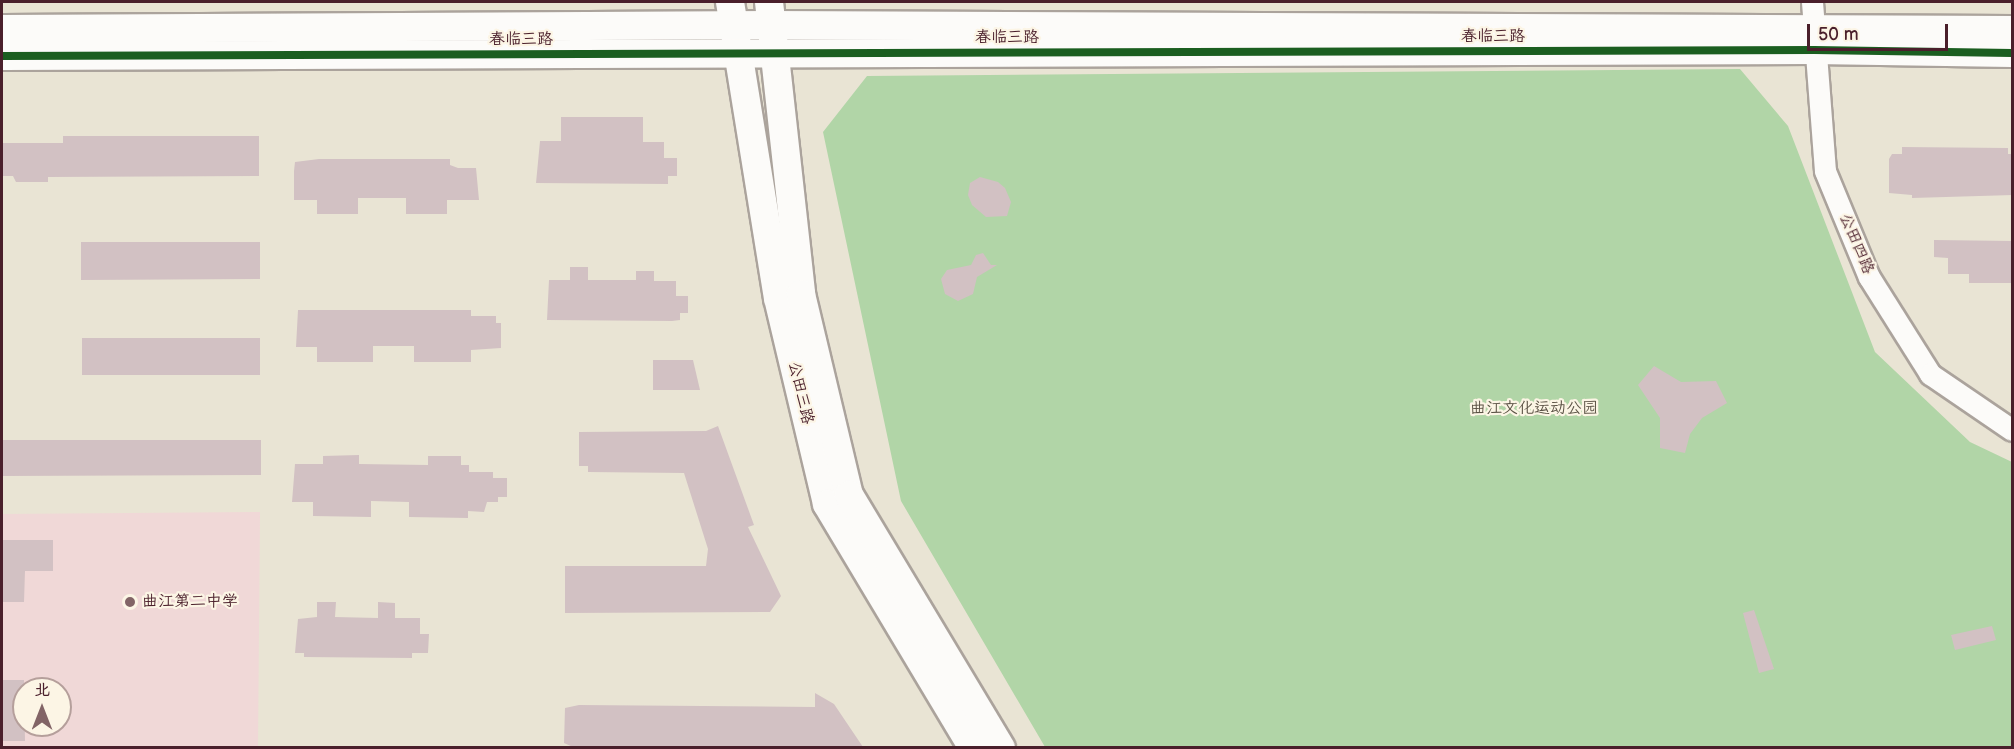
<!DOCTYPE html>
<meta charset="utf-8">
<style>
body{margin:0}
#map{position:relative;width:2014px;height:749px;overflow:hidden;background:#e9e4d4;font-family:"Balsamiq Sans","LXGW WenKai TC",sans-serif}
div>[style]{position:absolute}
.built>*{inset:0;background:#f0d8d7}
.green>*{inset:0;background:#b1d5a7}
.building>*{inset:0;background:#d2c1c3}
.roads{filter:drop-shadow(2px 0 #aba39c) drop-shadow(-2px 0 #aba39c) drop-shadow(0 2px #aba39c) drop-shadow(0 -2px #aba39c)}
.street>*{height:21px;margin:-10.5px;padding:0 10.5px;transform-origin:10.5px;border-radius:10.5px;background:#fcfbf9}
.secondary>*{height:28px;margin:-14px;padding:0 14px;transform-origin:14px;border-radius:14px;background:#fcfbf9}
.cycleway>*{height:8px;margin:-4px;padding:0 4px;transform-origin:4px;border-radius:4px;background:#1b5e20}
.dots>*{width:16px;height:16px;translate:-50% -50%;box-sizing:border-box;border:3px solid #fcf5e5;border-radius:50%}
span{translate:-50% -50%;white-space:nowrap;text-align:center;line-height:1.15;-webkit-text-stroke:4.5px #fcf5e5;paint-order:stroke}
.street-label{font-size:16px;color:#4a1f2b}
.park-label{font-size:16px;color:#5b5245}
.poi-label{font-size:16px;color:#4a1f2b}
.left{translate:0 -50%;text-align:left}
.frame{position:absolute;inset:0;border:3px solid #4a1f2b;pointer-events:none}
.north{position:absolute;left:12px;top:677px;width:60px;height:60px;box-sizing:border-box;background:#fcf5e5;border:2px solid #b59f9b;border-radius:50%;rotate:0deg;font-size:16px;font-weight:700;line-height:24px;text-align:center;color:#4a1f2b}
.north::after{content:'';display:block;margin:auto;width:21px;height:27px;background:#826466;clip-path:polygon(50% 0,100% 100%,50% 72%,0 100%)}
.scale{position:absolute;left:1807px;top:24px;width:141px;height:27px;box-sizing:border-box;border:3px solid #4a1f2b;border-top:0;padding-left:8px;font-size:18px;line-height:21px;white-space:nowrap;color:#4a1f2b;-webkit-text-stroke:4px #fcf5e5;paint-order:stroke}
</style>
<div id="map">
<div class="built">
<div style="clip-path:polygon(evenodd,260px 512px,258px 747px,2px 747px,2px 514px,260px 512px,24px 689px,60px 689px,60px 725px,24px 725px,24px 689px)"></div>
</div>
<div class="green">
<div style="clip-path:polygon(1740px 69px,1788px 126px,1875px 352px,1970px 442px,2012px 462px,2012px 747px,1045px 747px,901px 501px,823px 132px,867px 76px)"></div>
</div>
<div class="building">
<div style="clip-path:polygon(561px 117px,643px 117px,643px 142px,664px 142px,664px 158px,677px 158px,677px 176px,668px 176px,668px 184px,536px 183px,540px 141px,561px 141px)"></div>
<div style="clip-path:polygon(63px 136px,259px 136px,259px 176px,48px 177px,48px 182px,16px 182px,13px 176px,2px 176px,2px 143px,63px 143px)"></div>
<div style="clip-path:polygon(1902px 147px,2008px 148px,2008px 154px,2013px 154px,2013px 195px,1912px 198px,1912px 195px,1889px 193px,1889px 159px,1892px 154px,1902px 154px)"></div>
<div style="clip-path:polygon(319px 159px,450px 159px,450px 165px,458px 168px,476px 168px,479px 200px,447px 200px,447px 214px,406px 214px,406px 198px,358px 198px,358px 214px,317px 214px,317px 200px,294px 200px,294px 171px,295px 162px)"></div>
<div style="clip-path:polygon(980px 177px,998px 182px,1005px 188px,1011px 202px,1007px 216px,986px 217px,972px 205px,968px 195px,970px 183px)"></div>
<div style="clip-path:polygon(1934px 240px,2013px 241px,2013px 283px,1969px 283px,1969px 274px,1948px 274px,1948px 258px,1934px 257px)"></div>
<div style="clip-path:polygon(81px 242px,260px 242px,260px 279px,81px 280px)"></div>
<div style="clip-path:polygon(983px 253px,991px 265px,997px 265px,977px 277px,973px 294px,958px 301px,945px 294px,941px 279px,947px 270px,971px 265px,976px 255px)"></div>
<div style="clip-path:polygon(570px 267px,588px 267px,588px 280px,636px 280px,636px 271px,654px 271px,654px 281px,676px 281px,676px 296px,688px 296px,688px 313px,680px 313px,680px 320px,672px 321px,547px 320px,549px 280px,570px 280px)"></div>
<div style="clip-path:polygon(298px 310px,471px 310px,471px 316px,496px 316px,496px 323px,501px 323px,501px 348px,471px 350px,471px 362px,414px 362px,414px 346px,373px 346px,373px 362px,317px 362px,317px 347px,296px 347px)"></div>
<div style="clip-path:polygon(82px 338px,260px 338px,260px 375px,82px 375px)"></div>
<div style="clip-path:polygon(653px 360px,693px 360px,700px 390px,653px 390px)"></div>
<div style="clip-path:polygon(1654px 366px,1681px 382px,1716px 381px,1727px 403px,1702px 418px,1690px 434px,1685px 453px,1660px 448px,1660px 418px,1638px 385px)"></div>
<div style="clip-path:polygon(718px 426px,754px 525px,748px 527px,781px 596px,770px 612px,565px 613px,565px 566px,706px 566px,708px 549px,684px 473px,588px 472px,588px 466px,579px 466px,579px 432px,706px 431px)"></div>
<div style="clip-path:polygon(2px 440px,261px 440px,261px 475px,2px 476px)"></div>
<div style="clip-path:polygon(359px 455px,359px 464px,428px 465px,428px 456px,461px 456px,461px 465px,469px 465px,469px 472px,493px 472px,493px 478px,507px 478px,507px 497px,498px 497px,498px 502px,487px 502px,484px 512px,468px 511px,468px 518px,409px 517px,409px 502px,371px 501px,371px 517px,313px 516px,313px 502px,292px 502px,295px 464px,323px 464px,323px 456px)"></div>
<div style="clip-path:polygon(2px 540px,53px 540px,53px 571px,25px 571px,24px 602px,2px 602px)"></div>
<div style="clip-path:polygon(317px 602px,336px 602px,335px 617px,378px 618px,378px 602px,395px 603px,395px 618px,420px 618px,420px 634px,429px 634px,428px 653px,412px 653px,412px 658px,304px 657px,304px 653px,295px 653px,298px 619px,317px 617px)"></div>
<div style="clip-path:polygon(1754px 610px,1774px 669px,1759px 673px,1743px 613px)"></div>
<div style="clip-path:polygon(1992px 626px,1996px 640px,1955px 650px,1951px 635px)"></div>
<div style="clip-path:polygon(2px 680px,24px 680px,25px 741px,2px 741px)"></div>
<div style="clip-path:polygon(815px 693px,834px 704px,863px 747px,573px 747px,564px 743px,565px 708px,579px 705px,815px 707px)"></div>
</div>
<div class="roads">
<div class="street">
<div style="left:1812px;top:2px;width:169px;rotate:85.6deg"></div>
<div style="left:1825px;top:171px;width:115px;rotate:67.5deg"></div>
<div style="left:1869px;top:277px;width:115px;rotate:57.8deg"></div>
<div style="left:1930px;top:374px;width:99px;rotate:34.3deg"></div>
</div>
<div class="secondary">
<div style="left:730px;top:2px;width:300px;rotate:80.8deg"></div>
<div style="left:778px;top:298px;width:212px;rotate:76.6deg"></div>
<div style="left:827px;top:504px;width:284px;rotate:59.1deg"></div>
<div style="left:769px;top:2px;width:294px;rotate:83.7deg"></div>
<div style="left:801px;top:294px;width:207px;rotate:76.6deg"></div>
<div style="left:849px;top:495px;width:295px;rotate:59deg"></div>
<div style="left:2px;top:29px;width:767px;rotate:-0.3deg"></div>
<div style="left:769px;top:25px;width:1243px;rotate:0.23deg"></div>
<div style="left:2px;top:56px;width:1812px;rotate:-0.19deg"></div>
<div style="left:1814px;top:50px;width:198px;rotate:0.9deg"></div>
</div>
</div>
<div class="cycleway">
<div style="left:2px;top:56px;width:1812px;rotate:-0.19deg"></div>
<div style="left:1814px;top:50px;width:198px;rotate:0.9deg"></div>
</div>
<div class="dots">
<div style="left:130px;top:602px;background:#826466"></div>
</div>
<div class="street-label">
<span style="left:1493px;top:37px">春临三路</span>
<span style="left:1007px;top:38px">春临三路</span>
<span style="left:521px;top:40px">春临三路</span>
<span style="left:1856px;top:244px;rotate:67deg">公田四路</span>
<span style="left:800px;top:393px;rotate:77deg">公田三路</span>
</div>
<div class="park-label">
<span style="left:1534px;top:409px">曲江文化运动公园</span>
</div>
<div class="poi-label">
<span class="left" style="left:142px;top:602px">曲江第二中学</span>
</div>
<div class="frame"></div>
<div class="north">北</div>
<div class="scale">50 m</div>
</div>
